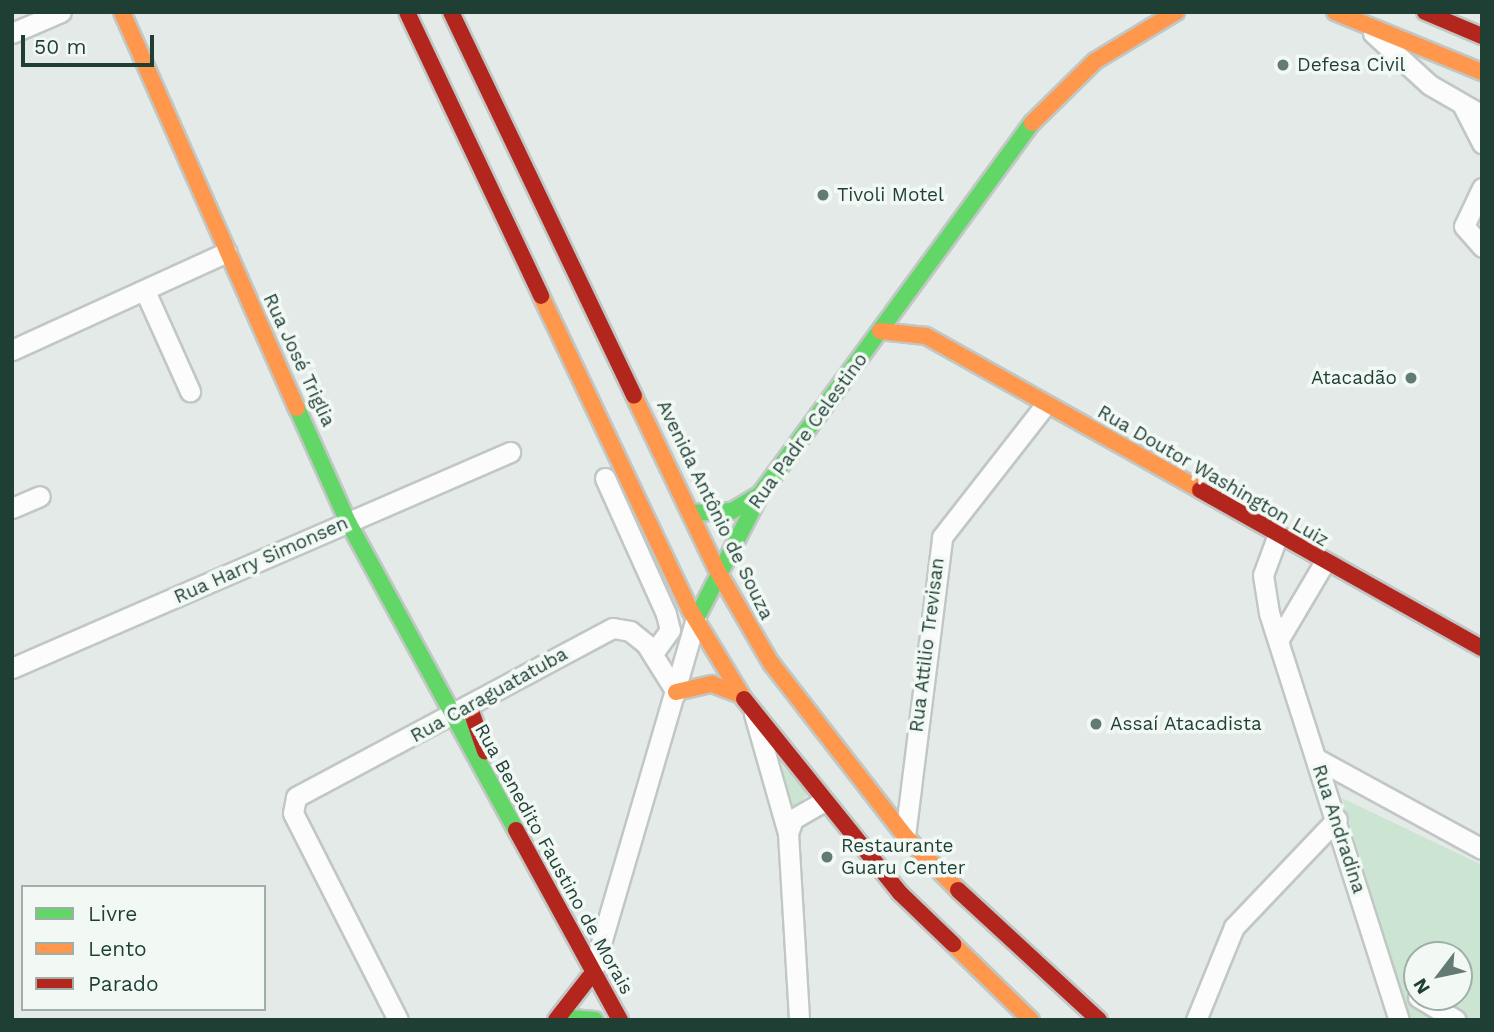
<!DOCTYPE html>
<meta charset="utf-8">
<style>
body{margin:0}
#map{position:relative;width:1494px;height:1032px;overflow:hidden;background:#e4eae7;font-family:"Work Sans",sans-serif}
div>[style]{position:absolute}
.green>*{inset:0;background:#cce4d2}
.roads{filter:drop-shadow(2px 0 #c1c7c4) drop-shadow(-2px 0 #c1c7c4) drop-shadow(0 2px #c1c7c4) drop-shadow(0 -2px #c1c7c4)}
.street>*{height:19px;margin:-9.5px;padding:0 9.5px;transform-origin:9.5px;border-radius:9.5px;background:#fbfcfb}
.fast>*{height:16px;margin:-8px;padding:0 8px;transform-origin:8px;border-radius:8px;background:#63d668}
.slow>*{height:16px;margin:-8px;padding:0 8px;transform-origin:8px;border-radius:8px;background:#ff974d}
.jam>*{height:16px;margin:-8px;padding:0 8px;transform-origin:8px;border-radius:8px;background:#b3261e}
.dots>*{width:19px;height:19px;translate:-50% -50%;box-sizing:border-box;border:4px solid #f2f9f5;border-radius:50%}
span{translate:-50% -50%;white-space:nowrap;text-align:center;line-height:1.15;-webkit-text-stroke:7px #f2f9f5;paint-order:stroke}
.poi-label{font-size:19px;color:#1f3f35}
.left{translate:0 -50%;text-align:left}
.right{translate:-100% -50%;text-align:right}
.street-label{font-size:19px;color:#1f3f35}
.frame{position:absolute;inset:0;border:14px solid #1f3f35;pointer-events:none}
.legend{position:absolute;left:21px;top:885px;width:245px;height:126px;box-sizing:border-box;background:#f2f9f5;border:2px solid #9eafa8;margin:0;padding:9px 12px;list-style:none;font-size:21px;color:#1f3f35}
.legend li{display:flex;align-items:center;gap:14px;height:35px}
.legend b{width:35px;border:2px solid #9eafa8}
.north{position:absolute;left:1403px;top:941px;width:70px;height:70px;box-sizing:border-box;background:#f2f9f5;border:2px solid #9eafa8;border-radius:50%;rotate:238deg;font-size:19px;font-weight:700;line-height:28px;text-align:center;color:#1f3f35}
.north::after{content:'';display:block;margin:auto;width:24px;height:32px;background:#647b73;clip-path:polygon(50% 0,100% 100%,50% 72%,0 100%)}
.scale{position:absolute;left:21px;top:35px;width:133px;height:32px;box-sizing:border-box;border:4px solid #1f3f35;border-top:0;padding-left:9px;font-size:21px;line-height:24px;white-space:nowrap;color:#1f3f35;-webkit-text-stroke:5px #f2f9f5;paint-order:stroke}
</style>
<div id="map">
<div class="green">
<div style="clip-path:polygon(776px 760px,810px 792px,785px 818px)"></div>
<div style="clip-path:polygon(evenodd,1342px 798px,1482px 865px,1482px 1020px,1410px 1020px,1342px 798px,1417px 955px,1459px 955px,1459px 997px,1417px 997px,1417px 955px)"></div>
</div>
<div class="roads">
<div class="street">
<div style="left:12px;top:33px;width:53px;rotate:-23.2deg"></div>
<div style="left:1373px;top:33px;width:77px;rotate:42.4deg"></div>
<div style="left:1430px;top:85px;width:60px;rotate:30deg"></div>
<div style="left:1463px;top:106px;width:42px;rotate:62.8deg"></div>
<div style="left:1482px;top:188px;width:42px;rotate:115.3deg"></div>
<div style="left:1464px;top:226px;width:28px;rotate:49deg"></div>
<div style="left:145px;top:291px;width:110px;rotate:65.8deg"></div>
<div style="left:12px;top:350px;width:236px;rotate:-24.5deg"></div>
<div style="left:605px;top:478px;width:149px;rotate:65.8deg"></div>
<div style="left:666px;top:614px;width:16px;rotate:76deg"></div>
<div style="left:670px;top:630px;width:29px;rotate:126deg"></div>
<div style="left:12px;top:508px;width:30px;rotate:-23deg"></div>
<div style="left:1277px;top:537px;width:40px;rotate:110.2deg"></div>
<div style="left:1263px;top:575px;width:38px;rotate:81deg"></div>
<div style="left:1269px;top:613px;width:427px;rotate:72.3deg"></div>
<div style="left:1279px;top:639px;width:88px;rotate:-59.4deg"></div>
<div style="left:12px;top:668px;width:543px;rotate:-23.45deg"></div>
<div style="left:754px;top:714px;width:124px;rotate:74.1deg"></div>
<div style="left:788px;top:833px;width:187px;rotate:86.6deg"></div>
<div style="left:1317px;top:759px;width:188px;rotate:28.6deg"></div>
<div style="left:788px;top:833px;width:15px;rotate:-70deg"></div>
<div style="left:793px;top:819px;width:34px;rotate:-30deg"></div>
<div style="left:905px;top:836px;width:301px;rotate:-82.9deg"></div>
<div style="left:942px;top:537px;width:167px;rotate:-52deg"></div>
<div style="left:592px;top:974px;width:370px;rotate:-73.7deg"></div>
<div style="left:1418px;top:997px;width:44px;rotate:31.2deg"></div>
<div style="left:398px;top:1020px;width:232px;rotate:-116.9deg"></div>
<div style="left:293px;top:813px;width:16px;rotate:-79deg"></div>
<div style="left:296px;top:797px;width:359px;rotate:-28.1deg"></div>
<div style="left:613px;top:628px;width:17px;rotate:10deg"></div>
<div style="left:630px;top:631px;width:21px;rotate:39deg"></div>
<div style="left:646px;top:644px;width:57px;rotate:58deg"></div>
<div style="left:1196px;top:1020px;width:100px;rotate:-67.8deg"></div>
<div style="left:1234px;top:927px;width:149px;rotate:-46.4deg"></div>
</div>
<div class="fast">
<div style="left:297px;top:408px;width:125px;rotate:65.9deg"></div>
<div style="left:348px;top:522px;width:351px;rotate:61.4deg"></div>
<div style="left:691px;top:513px;width:41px;rotate:-2.8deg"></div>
<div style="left:732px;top:511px;width:33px;rotate:-31deg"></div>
<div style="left:696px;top:619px;width:142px;rotate:-62.7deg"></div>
<div style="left:761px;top:493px;width:459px;rotate:-53.8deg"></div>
<div style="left:560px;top:1017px;width:35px;rotate:5deg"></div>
</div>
<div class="slow">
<div style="left:122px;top:12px;width:433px;rotate:66.2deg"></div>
<div style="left:1335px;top:12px;width:159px;rotate:22.2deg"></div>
<div style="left:1032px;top:123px;width:88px;rotate:-44.5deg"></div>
<div style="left:1095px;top:61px;width:95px;rotate:-31.2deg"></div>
<div style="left:541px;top:296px;width:348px;rotate:64.6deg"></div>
<div style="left:690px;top:610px;width:104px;rotate:58.8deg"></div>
<div style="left:880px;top:331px;width:46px;rotate:6.2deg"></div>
<div style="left:926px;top:336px;width:314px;rotate:29.3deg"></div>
<div style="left:634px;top:396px;width:193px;rotate:64.5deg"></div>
<div style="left:717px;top:570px;width:108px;rotate:59.9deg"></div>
<div style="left:771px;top:663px;width:219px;rotate:52.2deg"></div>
<div style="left:905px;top:836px;width:76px;rotate:45.5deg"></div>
<div style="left:676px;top:692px;width:37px;rotate:-13deg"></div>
<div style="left:712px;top:684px;width:31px;rotate:21deg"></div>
<div style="left:953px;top:944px;width:109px;rotate:44.3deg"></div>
</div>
<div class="jam">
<div style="left:407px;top:12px;width:314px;rotate:64.7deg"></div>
<div style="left:451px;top:12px;width:425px;rotate:64.5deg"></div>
<div style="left:1425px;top:12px;width:62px;rotate:22.8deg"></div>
<div style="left:1200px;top:490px;width:323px;rotate:29.3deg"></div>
<div style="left:744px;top:699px;width:249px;rotate:51.2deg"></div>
<div style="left:900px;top:893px;width:74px;rotate:43.9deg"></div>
<div style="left:470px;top:708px;width:46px;rotate:70.8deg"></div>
<div style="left:516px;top:830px;width:217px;rotate:61.3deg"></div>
<div style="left:958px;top:890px;width:192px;rotate:42.7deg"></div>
<div style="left:556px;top:1020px;width:58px;rotate:-52deg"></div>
</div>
</div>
<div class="dots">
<div style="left:1283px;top:65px;background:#647b73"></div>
<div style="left:823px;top:195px;background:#647b73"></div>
<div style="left:1411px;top:378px;background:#647b73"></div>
<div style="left:1096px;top:724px;background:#647b73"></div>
<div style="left:827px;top:857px;background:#647b73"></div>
</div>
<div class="poi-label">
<span class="left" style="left:1297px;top:65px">Defesa Civil</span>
<span class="left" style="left:837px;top:195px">Tivoli Motel</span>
<span class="right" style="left:1397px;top:378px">Atacadão</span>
<span class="left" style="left:1110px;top:724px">Assaí Atacadista</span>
<span class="left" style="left:841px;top:857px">Restaurante<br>Guaru Center</span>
</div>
<div class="street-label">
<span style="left:299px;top:360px;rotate:65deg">Rua José Triglia</span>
<span style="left:808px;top:431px;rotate:-54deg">Rua Padre Celestino</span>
<span style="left:1213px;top:476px;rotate:30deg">Rua Doutor Washington Luiz</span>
<span style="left:715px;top:510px;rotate:64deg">Avenida Antônio de Souza</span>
<span style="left:261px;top:560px;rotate:-24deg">Rua Harry Simonsen</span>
<span style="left:927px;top:645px;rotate:-83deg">Rua Attilio Trevisan</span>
<span style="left:489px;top:695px;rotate:-29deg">Rua Caraguatatuba</span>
<span style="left:1339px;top:829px;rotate:72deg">Rua Andradina</span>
<span style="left:554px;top:859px;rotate:61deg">Rua Benedito Faustino de Morais</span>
</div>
<div class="frame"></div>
<ul class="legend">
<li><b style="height:9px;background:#63d668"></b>Livre</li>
<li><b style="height:9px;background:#ff974d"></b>Lento</li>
<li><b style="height:9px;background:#b3261e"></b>Parado</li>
</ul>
<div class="north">N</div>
<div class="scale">50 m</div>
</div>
